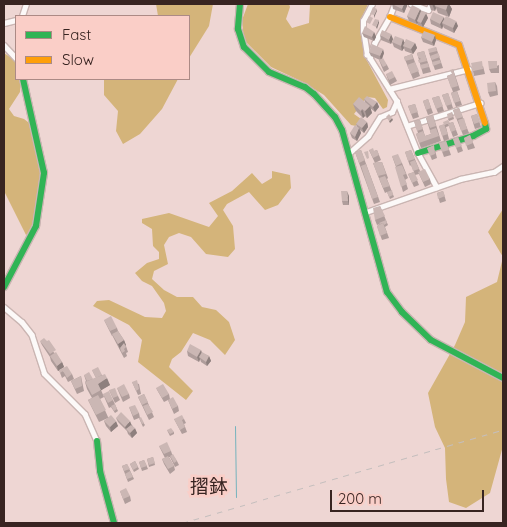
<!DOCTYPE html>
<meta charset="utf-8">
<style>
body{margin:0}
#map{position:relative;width:507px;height:527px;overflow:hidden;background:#eed6d3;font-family:Quicksand,"Noto Sans JP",sans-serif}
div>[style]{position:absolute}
.forest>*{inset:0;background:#d4b47a}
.stream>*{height:1px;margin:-0.5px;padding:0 0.5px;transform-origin:0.5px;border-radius:0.5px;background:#74b3bd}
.roads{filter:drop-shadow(1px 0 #cab5b2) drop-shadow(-1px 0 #cab5b2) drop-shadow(0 1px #cab5b2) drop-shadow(0 -1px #cab5b2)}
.street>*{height:4.5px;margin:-2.25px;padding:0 2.25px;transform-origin:2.25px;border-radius:2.25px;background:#fcf9f8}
.fast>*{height:6px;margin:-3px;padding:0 3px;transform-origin:3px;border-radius:3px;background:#30b455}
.slow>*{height:6px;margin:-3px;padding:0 3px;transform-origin:3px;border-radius:3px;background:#ff9f0a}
.rail>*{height:1px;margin-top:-0.5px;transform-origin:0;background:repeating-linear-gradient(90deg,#c4bebd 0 6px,transparent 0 12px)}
.wall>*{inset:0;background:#af9d9b}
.shaded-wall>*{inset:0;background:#8e807e}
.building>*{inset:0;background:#cbb7b4}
span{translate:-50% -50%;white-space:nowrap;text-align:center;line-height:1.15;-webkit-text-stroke:5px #facec7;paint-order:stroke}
.neighbourhood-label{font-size:19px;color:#382421}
.frame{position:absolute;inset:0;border:5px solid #382421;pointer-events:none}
.legend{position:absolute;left:15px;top:15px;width:175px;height:65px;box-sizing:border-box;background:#facec7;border:1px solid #ac8a85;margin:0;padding:6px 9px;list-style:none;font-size:15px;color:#382421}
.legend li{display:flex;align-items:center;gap:10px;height:25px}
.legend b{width:25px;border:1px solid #ac8a85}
.scale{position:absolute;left:330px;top:490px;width:154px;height:22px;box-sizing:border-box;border:2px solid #382421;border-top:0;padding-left:6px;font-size:15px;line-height:18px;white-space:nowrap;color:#382421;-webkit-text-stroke:4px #facec7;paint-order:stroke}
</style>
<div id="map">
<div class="forest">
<div style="clip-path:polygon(156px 4px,213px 4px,209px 26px,189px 58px,189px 16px,158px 16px)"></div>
<div style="clip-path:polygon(248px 4px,289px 4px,290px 7px,286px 19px,292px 28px,309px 23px,310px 4px,368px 4px,360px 22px,365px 57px,388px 100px,387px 107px,383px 109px,375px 98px,367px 97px,354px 114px,361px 119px,356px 126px,351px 125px,324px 95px,303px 82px,271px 67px,244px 40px,242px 20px)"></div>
<div style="clip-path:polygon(4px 53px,16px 61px,16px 79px,21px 79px,20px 92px,9px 109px,14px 116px,24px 119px,33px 126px,42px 171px,32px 231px,26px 235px,4px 191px)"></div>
<div style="clip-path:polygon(104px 79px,178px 79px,162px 109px,140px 134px,123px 144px,116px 131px,118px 111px,104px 95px)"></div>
<div style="clip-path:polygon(272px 171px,290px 175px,291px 188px,278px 205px,265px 210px,249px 192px,227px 204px,223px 210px,233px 226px,235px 249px,228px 257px,206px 254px,191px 237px,179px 233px,169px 237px,164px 245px,168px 264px,154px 271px,152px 279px,164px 290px,177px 297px,193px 297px,202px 307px,216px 310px,229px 322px,235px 340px,225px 355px,210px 340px,193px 333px,181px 352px,172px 359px,169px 367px,193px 391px,186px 400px,138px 362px,142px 340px,129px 325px,93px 306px,97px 301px,109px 300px,145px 317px,162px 318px,166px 311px,164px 303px,152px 286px,142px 281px,135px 273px,147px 263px,159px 259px,159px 252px,153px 246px,152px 229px,142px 223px,142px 219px,169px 213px,209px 227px,218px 216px,209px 203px,232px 191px,252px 173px,262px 184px,272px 178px)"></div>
<div style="clip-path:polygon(503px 209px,503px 446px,490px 493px,466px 508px,449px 502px,446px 479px,445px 448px,435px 427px,428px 393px,455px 345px,465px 322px,466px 297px,497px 282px,503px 257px,488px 232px)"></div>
</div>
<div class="stream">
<div style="left:235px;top:426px;width:71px;rotate:89.2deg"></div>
</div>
<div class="roads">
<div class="street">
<div style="left:395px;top:4px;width:14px;rotate:111deg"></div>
<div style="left:390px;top:17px;width:30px;rotate:120deg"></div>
<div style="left:375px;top:43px;width:16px;rotate:108deg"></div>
<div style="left:370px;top:58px;width:51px;rotate:57.9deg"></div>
<div style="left:397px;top:101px;width:56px;rotate:68deg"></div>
<div style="left:418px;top:153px;width:39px;rotate:61deg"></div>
<div style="left:411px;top:4px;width:18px;rotate:19deg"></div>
<div style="left:428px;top:10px;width:7px;rotate:-63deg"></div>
<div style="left:22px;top:16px;width:13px;rotate:-72deg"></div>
<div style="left:4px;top:23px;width:12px;rotate:-14deg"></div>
<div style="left:4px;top:45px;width:18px;rotate:47deg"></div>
<div style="left:370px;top:55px;width:3px;rotate:180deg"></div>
<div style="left:367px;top:55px;width:24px;rotate:-99deg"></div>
<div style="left:363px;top:31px;width:10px;rotate:-90deg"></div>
<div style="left:363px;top:21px;width:19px;rotate:-62deg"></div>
<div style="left:389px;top:89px;width:82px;rotate:-14deg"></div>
<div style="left:407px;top:126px;width:77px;rotate:-17.5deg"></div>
<div style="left:348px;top:154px;width:27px;rotate:-42deg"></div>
<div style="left:368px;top:136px;width:22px;rotate:-58deg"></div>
<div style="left:380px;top:117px;width:13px;rotate:-23deg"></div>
<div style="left:392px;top:112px;width:12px;rotate:-66deg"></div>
<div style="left:366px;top:212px;width:100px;rotate:-19.3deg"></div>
<div style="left:460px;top:179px;width:35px;rotate:-12deg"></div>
<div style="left:494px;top:172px;width:11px;rotate:-34deg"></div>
<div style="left:4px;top:307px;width:23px;rotate:40deg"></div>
<div style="left:22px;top:322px;width:16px;rotate:52deg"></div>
<div style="left:32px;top:335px;width:40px;rotate:72deg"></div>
<div style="left:44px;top:373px;width:58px;rotate:45deg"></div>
<div style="left:85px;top:414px;width:30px;rotate:66deg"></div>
</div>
<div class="fast">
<div style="left:240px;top:4px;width:25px;rotate:95deg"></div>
<div style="left:238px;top:29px;width:19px;rotate:72deg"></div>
<div style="left:244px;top:47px;width:35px;rotate:45deg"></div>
<div style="left:269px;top:72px;width:39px;rotate:23deg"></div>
<div style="left:305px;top:87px;width:11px;rotate:38deg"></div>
<div style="left:314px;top:94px;width:31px;rotate:48deg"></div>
<div style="left:335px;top:117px;width:15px;rotate:62deg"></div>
<div style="left:342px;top:130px;width:168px;rotate:74.5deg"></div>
<div style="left:387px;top:292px;width:25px;rotate:53deg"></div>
<div style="left:402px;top:312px;width:40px;rotate:44deg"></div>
<div style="left:431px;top:340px;width:81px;rotate:27.8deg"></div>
<div style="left:418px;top:153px;width:58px;rotate:-17.2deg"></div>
<div style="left:473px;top:136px;width:15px;rotate:-28deg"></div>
<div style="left:486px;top:129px;width:6px;rotate:-99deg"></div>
<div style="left:4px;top:287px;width:69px;rotate:-62.3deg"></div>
<div style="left:36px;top:226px;width:54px;rotate:-81.4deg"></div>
<div style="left:44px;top:173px;width:96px;rotate:-102.6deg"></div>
<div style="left:97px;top:441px;width:30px;rotate:84deg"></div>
<div style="left:100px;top:471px;width:54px;rotate:74.9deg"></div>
</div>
<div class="slow">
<div style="left:390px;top:17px;width:74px;rotate:22.1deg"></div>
<div style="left:459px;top:45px;width:82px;rotate:71.6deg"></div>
</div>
</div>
<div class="rail">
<div style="left:182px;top:523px;width:334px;rotate:-16.2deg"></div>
</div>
<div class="wall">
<div style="clip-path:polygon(392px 4px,407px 6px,404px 13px,393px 9px)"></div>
<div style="clip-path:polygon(429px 4px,449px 4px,452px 9px,449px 17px,438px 13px,436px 8px,435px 11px,431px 10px)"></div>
<div style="clip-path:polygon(421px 11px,428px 18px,423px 27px,418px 25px,418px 23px,417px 24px,409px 21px,407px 16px)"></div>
<div style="clip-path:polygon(444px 17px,444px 19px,458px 26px,454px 33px,444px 28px,443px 26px,442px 29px,431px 24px,430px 19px)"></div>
<div style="clip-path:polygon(374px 32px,376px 37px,374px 41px,364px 37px,362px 33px)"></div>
<div style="clip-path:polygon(380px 35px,393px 39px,391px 44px,381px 40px)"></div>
<div style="clip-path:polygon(421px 37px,436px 40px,434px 46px,423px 42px)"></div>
<div style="clip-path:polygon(403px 39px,404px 42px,415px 43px,417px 48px,413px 54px,405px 51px,404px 48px,402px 51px,394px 47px,392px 42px)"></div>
<div style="clip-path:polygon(436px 47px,443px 68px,435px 70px,429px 53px)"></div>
<div style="clip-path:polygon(424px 51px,431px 72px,423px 74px,417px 53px)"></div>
<div style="clip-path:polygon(369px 52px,384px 53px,382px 59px,387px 65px,389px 69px,384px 72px,381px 65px,379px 60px,380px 60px,371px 56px)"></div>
<div style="clip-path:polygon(412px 54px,420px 76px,413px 79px,404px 57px)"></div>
<div style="clip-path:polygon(499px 65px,499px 73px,491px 73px,489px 69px)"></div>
<div style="clip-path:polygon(483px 66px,485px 74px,474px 76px,473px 71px)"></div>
<div style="clip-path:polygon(453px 69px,460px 90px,457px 91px,462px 105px,456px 107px,451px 93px,453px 92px,447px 76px,452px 74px)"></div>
<div style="clip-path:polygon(386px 74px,395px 77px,397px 81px,390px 85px)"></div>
<div style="clip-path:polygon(495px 82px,497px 86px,498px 95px,490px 97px,488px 92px)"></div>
<div style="clip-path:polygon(448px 93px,453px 108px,448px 110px,442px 95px)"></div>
<div style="clip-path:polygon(439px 96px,444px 111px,438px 113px,432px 98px)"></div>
<div style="clip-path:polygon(364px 99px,377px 102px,379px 107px,375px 112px,370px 108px,372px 113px,367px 118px,365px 116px,363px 118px,356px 111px,353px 104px,365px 102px)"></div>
<div style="clip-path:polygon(428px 99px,433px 113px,428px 115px,423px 101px)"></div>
<div style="clip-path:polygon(415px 104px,419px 117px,413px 119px,408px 106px)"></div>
<div style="clip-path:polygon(459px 108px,469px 133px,463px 135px,453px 110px)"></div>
<div style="clip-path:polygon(452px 112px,454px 119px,449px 121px,448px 119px)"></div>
<div style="clip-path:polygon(477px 114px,481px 127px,475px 129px,471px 116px)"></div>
<div style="clip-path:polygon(433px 115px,441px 141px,421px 148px,416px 134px,418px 133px,414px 121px,420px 120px,425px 136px,431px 134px,426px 118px)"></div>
<div style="clip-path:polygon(367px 122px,368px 127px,364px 133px,360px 130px,361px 133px,357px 141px,352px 138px,350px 133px,357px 127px,356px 124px)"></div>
<div style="clip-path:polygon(453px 122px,458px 135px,453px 137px,449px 126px,446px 127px,449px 139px,444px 141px,439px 126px)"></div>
<div style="clip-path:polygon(470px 135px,475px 148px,468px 150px,464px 138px)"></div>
<div style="clip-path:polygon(458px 137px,463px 151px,458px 153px,453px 139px)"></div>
<div style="clip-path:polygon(446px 141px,451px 155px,444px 157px,439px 143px)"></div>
<div style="clip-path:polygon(427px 148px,435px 150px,437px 158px,432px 160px)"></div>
<div style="clip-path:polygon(361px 150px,380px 202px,374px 204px,355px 152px)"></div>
<div style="clip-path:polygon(369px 150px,374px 151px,377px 150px,381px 160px,375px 163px)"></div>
<div style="clip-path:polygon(411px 150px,420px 171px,430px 179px,431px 184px,425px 187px,419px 174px,415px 175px,419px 185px,414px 187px,408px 174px,414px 172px,411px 165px,410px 166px,405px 152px)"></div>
<div style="clip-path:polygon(392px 156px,402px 163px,408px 178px,405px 180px,408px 189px,403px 192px,396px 167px)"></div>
<div style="clip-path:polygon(382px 162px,388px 178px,387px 179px,394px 197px,390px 199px,387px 192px,385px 193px,380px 181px,373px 163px)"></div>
<div style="clip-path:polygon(443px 191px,446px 201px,440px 203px,437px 193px)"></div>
<div style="clip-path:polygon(349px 196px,349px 205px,343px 205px,342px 201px)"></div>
<div style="clip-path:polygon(380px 206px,388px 225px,385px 227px,389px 238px,382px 240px,377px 226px,380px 224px,377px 225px,375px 220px)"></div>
<div style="clip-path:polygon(104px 320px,117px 328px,118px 331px,124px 340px,128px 352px,126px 353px,127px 356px,124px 358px,112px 335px,112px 336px)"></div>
<div style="clip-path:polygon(40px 341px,57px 355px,62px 362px,64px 367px,58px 371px,51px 361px,50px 357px,42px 345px)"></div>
<div style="clip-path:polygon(201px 350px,202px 353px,209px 356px,211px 361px,207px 366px,201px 362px,200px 359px,199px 362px,188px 356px,187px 351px)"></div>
<div style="clip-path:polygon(59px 370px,72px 374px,74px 379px,68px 382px,65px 376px,62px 378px)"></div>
<div style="clip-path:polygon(92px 370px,102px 375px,110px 385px,101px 390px,104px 397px,100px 399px,108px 417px,118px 426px,111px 432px,106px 426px,104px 421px,108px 418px,99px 422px,88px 400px,92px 398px,87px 389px,85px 382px,86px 381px,84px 375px,93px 379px,96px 378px)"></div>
<div style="clip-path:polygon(81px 376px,84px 391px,77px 394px,71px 381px)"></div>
<div style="clip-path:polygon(132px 382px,139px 384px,141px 394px,138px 395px)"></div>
<div style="clip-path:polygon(117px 388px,129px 394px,130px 398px,123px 402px)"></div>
<div style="clip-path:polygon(156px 388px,169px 394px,170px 399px,178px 406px,179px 411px,174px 414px,168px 400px,164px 402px)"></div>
<div style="clip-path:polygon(109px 390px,118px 396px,120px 400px,115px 403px)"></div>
<div style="clip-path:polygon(103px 394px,113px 400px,118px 411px,115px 413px,111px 407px,109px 408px)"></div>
<div style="clip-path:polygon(144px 394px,154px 417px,149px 420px,138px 397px)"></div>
<div style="clip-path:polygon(129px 407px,139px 413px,140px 418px,145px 425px,143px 427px,139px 418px,134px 420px)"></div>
<div style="clip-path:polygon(116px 418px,132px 425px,137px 433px,132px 438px,128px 434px,127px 431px,118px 422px)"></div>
<div style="clip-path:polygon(174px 419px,184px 419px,186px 423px,184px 424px,187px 432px,182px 434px)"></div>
<div style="clip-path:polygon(167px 430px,174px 432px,174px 434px,170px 436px)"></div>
<div style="clip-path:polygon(159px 446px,171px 451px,172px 454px,177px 461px,179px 465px,175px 467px,170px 457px,169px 457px,174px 466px,175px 470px,170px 474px,164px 464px,162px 459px,165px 458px)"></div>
<div style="clip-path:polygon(153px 457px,155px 465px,149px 467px,147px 459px)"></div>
<div style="clip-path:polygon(144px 460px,148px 469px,142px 471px,139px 462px)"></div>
<div style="clip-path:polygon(135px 461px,139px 469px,134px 472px,130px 464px)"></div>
<div style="clip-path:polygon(127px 464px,134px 479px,128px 482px,122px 466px)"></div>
<div style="clip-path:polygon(120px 491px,130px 496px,131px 501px,125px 504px)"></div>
</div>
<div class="shaded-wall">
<div style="clip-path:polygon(404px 4px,407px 4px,407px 6px,404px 13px,402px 9px)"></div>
<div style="clip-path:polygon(432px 4px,434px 4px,436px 8px,435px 11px)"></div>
<div style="clip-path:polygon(448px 4px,449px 4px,452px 9px,449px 17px,446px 10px)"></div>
<div style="clip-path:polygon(377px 9px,377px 11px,374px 18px,374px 15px)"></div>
<div style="clip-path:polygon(420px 9px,422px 13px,417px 21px,418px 23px,417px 24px,415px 20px)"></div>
<div style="clip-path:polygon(426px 13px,428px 18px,423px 27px,421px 23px)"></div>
<div style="clip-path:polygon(444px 17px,445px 21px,442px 23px,443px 26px,442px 29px,440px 24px)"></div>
<div style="clip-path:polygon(379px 20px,379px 23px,377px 29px,376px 27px)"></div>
<div style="clip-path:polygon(456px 21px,458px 26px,454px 33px,453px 28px)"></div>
<div style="clip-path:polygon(374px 32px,376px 37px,374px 41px,372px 37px)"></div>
<div style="clip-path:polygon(391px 34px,393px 39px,391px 44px,389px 40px)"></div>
<div style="clip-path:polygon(435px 35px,436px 40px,434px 46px,432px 42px)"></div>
<div style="clip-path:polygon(403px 39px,405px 44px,403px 46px,404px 48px,402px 51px,401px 46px)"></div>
<div style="clip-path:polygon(415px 43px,417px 48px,413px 54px,411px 49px)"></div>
<div style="clip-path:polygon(383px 49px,384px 53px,381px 61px,380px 56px)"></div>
<div style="clip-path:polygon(377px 102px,379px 107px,375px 112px,373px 107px)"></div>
<div style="clip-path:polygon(370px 106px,372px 113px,367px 118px,365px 111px)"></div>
<div style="clip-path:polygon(362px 109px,365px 116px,363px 118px,361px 111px)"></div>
<div style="clip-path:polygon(392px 118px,393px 120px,390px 123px,389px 121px)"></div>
<div style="clip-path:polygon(367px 122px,368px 127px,364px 133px,362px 128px)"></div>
<div style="clip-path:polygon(359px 128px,361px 133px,357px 141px,355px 137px)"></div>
<div style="clip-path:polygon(347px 191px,349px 196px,349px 205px,348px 201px)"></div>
<div style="clip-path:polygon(124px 340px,126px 345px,120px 349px,118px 344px)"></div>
<div style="clip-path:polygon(201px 350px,202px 355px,199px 357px,200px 359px,199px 362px,197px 357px)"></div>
<div style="clip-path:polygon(209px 356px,211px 361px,207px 366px,206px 362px)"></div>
<div style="clip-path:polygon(62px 362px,64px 367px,58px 371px,57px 366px)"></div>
<div style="clip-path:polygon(107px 378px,110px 385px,100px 391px,98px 384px)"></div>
<div style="clip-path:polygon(116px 421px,118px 426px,111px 432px,110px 427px)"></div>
<div style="clip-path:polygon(130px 421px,132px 426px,126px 429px,127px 431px,125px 427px)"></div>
<div style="clip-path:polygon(135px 428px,137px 433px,132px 438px,130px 433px)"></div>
</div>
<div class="building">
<div style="clip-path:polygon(392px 4px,404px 4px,402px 9px)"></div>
<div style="clip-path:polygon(436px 4px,448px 4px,446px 10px,435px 6px)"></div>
<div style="clip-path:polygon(412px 5px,420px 9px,415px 20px,407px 16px)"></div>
<div style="clip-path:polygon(373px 7px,377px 9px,374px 15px,370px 14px)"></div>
<div style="clip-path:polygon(421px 11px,426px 13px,421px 23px,417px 21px)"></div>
<div style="clip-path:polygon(433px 12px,444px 17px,440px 24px,430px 19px)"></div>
<div style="clip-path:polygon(369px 16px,373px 18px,370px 24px,366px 22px)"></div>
<div style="clip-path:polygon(446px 16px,456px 21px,453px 28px,442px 23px)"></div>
<div style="clip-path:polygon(375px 19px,379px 20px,376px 27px,372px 25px)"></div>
<div style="clip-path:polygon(365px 26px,374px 32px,372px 37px,362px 33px)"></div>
<div style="clip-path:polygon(382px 30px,391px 34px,389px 40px,380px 35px)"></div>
<div style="clip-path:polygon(424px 31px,435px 35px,432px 42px,421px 37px)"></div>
<div style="clip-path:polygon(395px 36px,403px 39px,401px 46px,392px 42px)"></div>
<div style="clip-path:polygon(406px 39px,415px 43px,411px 49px,403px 46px)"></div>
<div style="clip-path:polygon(372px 44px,383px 49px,380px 56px,369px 52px)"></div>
<div style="clip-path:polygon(436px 47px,437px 51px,429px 53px,428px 49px)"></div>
<div style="clip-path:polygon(424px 51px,427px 61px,419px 63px,418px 60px,421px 59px,418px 57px,417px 53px)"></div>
<div style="clip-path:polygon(438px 53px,440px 57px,432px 60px,430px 56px)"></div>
<div style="clip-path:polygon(412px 54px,413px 59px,405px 61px,404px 57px)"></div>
<div style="clip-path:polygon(383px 58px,387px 65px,383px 67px,379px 60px)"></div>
<div style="clip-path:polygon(440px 60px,441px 63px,433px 66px,432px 62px)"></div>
<div style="clip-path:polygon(482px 61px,483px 69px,473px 71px,471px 63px)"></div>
<div style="clip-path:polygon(488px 61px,497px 61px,497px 68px,489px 69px)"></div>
<div style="clip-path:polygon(415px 62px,419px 71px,411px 74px,407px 65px)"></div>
<div style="clip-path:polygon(428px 63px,429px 67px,421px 69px,420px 65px)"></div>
<div style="clip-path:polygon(453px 69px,458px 86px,451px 88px,447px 76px,452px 74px,450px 70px)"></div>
<div style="clip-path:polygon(392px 71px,395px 77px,389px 80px,386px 74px)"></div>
<div style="clip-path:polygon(495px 82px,496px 91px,488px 92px,487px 83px)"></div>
<div style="clip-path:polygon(457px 91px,460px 101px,454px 103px,451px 93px)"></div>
<div style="clip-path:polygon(448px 93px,452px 104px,446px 106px,442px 95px)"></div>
<div style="clip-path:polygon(367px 96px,377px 102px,373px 107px,364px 99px)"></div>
<div style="clip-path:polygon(439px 96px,443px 106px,436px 109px,432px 98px)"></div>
<div style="clip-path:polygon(359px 97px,370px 106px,365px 111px,362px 109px,361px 111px,353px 104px)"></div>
<div style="clip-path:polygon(428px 99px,431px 108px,426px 110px,423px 101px)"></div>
<div style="clip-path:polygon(415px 104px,418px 112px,411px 114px,408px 106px)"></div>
<div style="clip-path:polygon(459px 108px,463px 117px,456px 119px,453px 110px)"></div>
<div style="clip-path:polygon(452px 112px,453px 117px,448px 119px,447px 114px)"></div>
<div style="clip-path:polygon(389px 114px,392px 118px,389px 121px,386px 117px)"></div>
<div style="clip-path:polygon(477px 114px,480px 122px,474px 124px,471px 116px)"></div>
<div style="clip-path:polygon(433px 115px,436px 126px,430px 128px,426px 118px)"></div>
<div style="clip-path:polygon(361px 117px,367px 122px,362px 128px,356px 124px)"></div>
<div style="clip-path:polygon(464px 118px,467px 129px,461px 131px,458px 120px)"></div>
<div style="clip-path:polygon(420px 120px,423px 129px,417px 131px,414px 121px)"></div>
<div style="clip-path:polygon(448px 120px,450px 123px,444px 125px,443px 122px)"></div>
<div style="clip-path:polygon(453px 122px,456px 130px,451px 132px,448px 124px)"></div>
<div style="clip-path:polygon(444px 124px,448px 134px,442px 136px,439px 126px)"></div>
<div style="clip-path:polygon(355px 125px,359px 128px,355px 137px,350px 133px)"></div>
<div style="clip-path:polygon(436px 128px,439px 136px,419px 143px,416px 134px,423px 131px,425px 136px,431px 134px,430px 130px)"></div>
<div style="clip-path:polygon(470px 135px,473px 143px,466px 146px,464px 138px)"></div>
<div style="clip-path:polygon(458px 137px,462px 146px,456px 148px,453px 139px)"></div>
<div style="clip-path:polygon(446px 141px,449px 150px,442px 152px,439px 143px)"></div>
<div style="clip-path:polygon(434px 145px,435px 154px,430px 156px,427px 148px)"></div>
<div style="clip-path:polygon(373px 148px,374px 151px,377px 150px,379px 155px,373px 158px,369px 150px)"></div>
<div style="clip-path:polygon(361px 150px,365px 160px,359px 163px,355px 152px)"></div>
<div style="clip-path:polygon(411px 150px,415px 159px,408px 161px,405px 152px)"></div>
<div style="clip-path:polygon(368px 151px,369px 158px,367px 159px,364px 152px)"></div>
<div style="clip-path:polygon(398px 154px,402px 163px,396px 166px,392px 156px)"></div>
<div style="clip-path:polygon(415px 160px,419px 169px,413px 171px,410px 162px)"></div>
<div style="clip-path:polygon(382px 162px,386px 174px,378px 176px,373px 163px)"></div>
<div style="clip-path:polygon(366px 164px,378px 197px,372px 199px,361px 166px)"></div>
<div style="clip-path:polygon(402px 165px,406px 174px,403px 175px,407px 184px,401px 187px,395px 167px)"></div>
<div style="clip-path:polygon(425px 169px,430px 179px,423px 182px,418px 172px)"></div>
<div style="clip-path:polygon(414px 172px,418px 180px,412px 183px,408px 174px)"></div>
<div style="clip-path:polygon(385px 176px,390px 186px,383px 188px,379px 178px)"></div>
<div style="clip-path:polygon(392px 190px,393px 195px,389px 197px,387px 192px)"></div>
<div style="clip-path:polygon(341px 191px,347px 191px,348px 201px,342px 201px)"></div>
<div style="clip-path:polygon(443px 191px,445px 196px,438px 199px,437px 193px)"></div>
<div style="clip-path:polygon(380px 206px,385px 216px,375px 220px,373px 208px)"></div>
<div style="clip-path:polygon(386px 220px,387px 223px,384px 225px,383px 223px,380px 224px,379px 223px)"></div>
<div style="clip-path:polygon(383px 223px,387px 233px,380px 236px,377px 226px)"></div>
<div style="clip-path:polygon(111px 316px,117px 328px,110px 331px,104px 320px)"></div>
<div style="clip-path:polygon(118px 331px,124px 340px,118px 344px,112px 334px)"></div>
<div style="clip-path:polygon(44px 338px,47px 341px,49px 340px,56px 350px,50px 354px,40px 341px)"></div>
<div style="clip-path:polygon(124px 343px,126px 347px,124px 349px,125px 351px,122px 353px,120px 348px)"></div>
<div style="clip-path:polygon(190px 344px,201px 350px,197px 357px,187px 351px)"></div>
<div style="clip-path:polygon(56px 352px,62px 362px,57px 366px,50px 356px)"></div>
<div style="clip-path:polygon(202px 352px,209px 356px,206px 362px,199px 357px)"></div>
<div style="clip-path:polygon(67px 366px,72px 374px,67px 378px,63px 371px,60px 373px,59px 370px)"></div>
<div style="clip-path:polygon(98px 367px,102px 375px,96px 378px,92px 370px)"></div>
<div style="clip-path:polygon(89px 372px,93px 379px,87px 381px,84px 375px)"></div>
<div style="clip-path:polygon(105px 374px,107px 378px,98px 384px,101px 390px,92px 395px,85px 382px)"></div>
<div style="clip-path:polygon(81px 376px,82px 386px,75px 389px,71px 381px)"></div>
<div style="clip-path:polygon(137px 380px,139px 389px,136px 391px,132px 382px)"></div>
<div style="clip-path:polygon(124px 384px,129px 394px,122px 397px,117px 388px)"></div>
<div style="clip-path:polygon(163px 384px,169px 394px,162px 398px,156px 388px)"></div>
<div style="clip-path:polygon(115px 388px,118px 396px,113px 398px,109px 390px)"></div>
<div style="clip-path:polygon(109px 391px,113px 400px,108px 403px,103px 394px)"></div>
<div style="clip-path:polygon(144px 394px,148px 402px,142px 405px,138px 397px)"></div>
<div style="clip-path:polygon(98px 395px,106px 410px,96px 415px,88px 400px)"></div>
<div style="clip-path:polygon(173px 397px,178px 406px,172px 409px,168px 400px)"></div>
<div style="clip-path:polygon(115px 404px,117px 409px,114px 411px,111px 406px)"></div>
<div style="clip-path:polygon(148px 404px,153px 412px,147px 415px,143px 406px)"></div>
<div style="clip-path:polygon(135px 405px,139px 413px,133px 416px,129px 407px)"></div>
<div style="clip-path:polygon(121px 412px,130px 421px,125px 427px,116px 418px)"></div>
<div style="clip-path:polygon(111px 415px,116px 421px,110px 427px,104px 421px)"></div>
<div style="clip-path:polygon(182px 415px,184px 419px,182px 420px,185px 427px,180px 430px,174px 419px)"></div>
<div style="clip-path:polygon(141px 417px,144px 423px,142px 424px,139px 418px)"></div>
<div style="clip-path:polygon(131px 425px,135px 428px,130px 433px,126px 429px)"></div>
<div style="clip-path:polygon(171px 428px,174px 432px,170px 434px,167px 430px)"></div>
<div style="clip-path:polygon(167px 442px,171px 451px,164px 454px,159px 446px)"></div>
<div style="clip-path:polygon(173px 454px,177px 461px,174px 463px,170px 456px)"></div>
<div style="clip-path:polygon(168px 456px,174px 466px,168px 469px,162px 459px)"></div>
<div style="clip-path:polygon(153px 457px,155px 463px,149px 465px,147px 459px)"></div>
<div style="clip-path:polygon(144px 460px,147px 466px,141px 468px,139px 462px)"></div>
<div style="clip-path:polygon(135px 461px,138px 467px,133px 470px,130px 464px)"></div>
<div style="clip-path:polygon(127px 464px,130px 469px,124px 471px,122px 466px)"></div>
<div style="clip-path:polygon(130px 471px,133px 477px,127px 479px,125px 474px)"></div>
<div style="clip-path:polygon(126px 488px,130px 496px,123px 499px,120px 491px)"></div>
</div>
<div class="neighbourhood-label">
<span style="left:209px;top:487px">摺鉢</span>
</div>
<div class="frame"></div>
<ul class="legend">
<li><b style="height:6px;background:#30b455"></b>Fast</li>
<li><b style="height:6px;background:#ff9f0a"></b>Slow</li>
</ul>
<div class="scale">200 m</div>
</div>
